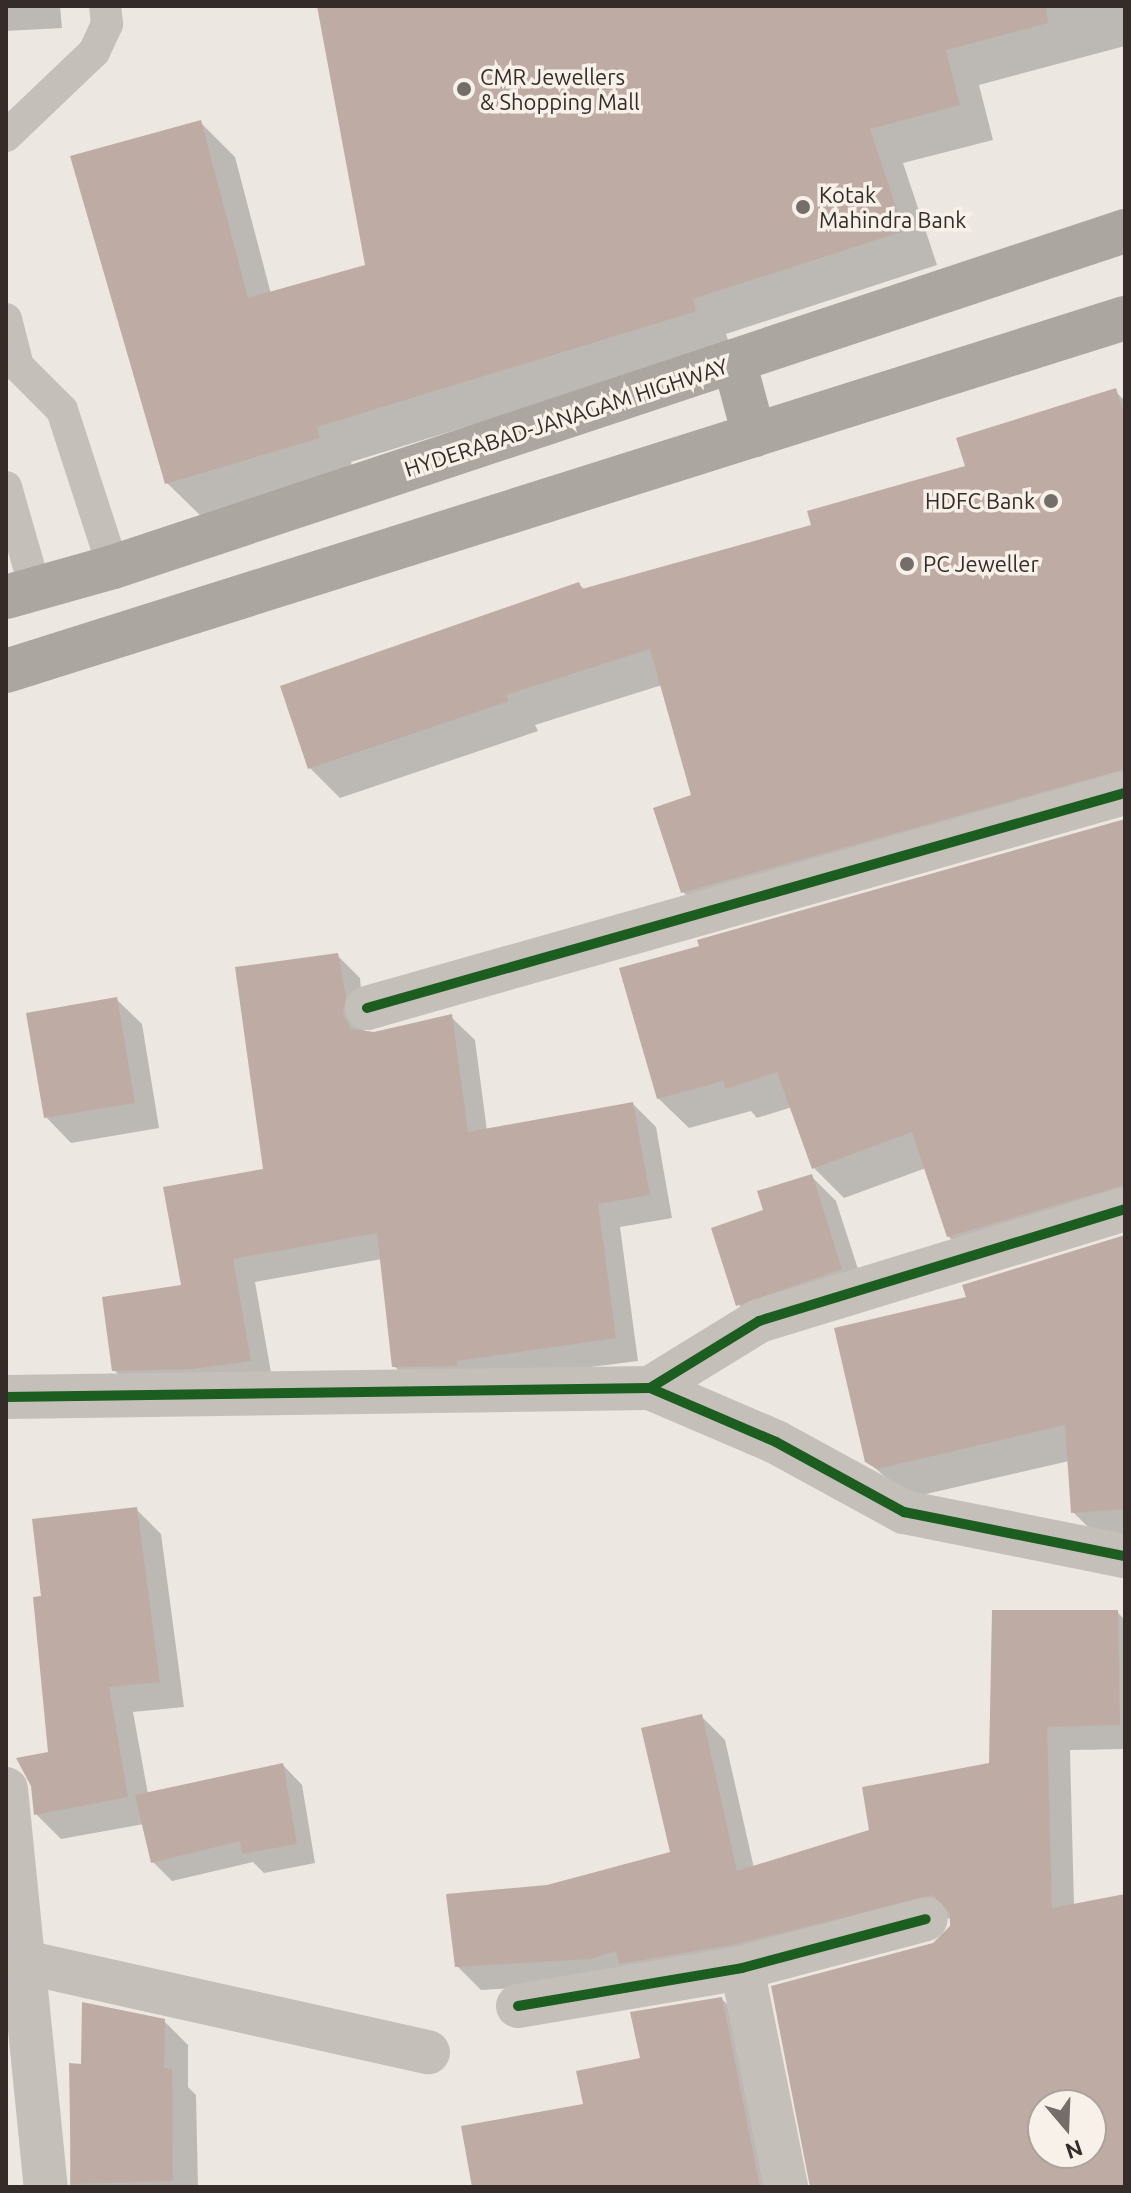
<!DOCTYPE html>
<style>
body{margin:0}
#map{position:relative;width:1131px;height:2193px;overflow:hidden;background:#ece7e1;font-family:Ubuntu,sans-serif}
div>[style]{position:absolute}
.shadow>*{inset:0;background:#0003}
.building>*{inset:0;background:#beaca4}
.lane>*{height:32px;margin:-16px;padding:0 16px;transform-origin:16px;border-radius:16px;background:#c5bfba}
.street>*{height:44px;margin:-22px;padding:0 22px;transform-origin:22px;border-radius:22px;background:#c5bfba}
.highway>*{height:44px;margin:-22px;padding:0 22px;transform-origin:22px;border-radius:22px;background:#aba6a0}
.cycleway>*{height:10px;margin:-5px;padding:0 5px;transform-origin:5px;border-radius:5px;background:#1b5e20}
.dots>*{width:22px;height:22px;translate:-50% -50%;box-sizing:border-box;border:4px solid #f8f1e9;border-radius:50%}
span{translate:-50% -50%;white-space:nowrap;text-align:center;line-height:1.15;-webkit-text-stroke:7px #f8f1e9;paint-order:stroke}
.poi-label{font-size:22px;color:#352c29}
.left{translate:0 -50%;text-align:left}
.right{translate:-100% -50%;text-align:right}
.street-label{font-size:22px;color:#352c29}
.frame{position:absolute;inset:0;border:8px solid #352c29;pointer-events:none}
.north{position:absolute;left:1027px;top:2089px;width:80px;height:80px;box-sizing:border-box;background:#f8f1e9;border:2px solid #aaa29c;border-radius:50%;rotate:161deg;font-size:22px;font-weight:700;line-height:32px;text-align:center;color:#352c29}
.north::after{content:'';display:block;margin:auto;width:28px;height:36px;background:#756d69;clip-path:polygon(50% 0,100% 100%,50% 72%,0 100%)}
</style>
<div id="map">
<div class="shadow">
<div style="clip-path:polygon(6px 6px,60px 6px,62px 28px,6px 31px)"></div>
<div style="clip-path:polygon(319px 6px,1125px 6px,1125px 46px,979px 85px,993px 140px,903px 163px,937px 265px,726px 334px,730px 346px,351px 462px,354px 473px,202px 517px,167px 483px,200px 122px,235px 157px,271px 294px,367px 266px)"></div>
<div style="clip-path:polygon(1115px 391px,1125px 401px,1125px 805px,713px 922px,683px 892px,693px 796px,662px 685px,535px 725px,538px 731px,340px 798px,310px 768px,579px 584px,585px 590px,814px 526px,968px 467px)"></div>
<div style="clip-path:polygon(1125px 821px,1125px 1222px,979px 1267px,948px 1236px,926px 1168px,844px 1198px,814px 1168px,792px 1107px,757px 1118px,751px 1111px,689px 1128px,658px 1098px)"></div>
<div style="clip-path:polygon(337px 955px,360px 978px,365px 1034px,451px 1017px,475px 1040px,487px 1131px,633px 1104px,656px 1127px,672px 1218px,620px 1227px,638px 1361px,418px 1389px,394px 1366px,382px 1259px,255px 1282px,273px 1384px,137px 1393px,114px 1370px,183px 1287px,266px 1170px)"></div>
<div style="clip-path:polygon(116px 999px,142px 1024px,159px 1128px,71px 1143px,46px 1117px)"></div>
<div style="clip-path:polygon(811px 1176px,836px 1201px,866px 1294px,763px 1330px,738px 1304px,765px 1211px)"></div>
<div style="clip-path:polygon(1125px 1237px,1125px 1540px,1103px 1542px,1073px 1512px,1069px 1461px,909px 1498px,867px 1461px,969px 1298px)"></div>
<div style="clip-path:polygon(136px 1509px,161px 1534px,184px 1707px,133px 1712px,148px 1794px,283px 1765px,302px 1785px,315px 1863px,264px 1873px,253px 1862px,172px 1881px,153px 1862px,144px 1824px,61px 1839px,36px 1814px,50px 1754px,43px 1598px)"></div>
<div style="clip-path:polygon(evenodd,1117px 1612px,1125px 1620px,1125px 1749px,1070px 1750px,1074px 1906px,1125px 1903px,1125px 2187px,812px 2187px,933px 1945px,952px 1927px,952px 1918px,615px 1982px,481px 1990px,457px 1966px,548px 1887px,672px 1854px,701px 1716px,725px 1740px,754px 1868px,872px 1832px,991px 1764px,1117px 1612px,1043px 2105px,1091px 2105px,1091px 2153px,1043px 2153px,1043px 2105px)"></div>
<div style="clip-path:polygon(722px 1999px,746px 2023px,779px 2187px,488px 2187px)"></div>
<div style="clip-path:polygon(164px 2021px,188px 2045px,188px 2087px,196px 2095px,198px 2187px,70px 2187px,71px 2065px,83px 2066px)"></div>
</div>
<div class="building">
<div style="clip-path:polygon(317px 6px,1046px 6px,1048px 23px,946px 50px,960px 105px,870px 129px,904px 231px,693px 299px,697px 311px,317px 427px,320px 438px,165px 484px,70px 156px,201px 120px,248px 298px,365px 265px)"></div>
<div style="clip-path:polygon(1116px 388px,1125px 417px,1125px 769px,681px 893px,653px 808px,691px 795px,650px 649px,506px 695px,509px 701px,308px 769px,280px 686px,579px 582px,582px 589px,811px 525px,807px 511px,965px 466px,956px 438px)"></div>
<div style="clip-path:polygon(1125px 819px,1125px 1185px,947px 1237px,912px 1132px,812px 1169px,777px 1072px,726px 1089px,723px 1081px,657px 1099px,619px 968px,699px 946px,697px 940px)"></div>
<div style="clip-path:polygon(338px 953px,346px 997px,343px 1014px,351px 1029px,374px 1032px,452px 1014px,468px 1132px,633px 1102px,650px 1195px,598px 1204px,616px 1338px,457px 1361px,457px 1366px,392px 1367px,377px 1233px,233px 1259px,251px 1361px,192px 1369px,112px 1371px,102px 1297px,181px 1285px,163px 1187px,263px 1169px,235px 967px)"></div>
<div style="clip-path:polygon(117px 997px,135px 1103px,44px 1118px,26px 1013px)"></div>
<div style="clip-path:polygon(812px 1174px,842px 1269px,736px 1306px,711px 1228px,763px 1210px,757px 1191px)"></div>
<div style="clip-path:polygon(1125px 1235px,1125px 1509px,1071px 1513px,1065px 1425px,877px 1469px,865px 1462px,834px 1328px,966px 1297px,962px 1285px)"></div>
<div style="clip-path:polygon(137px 1507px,160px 1682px,109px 1687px,128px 1797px,34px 1815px,31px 1786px,16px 1758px,48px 1752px,33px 1597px,41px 1596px,32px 1519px)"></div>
<div style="clip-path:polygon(evenodd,992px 1610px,1118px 1610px,1120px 1725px,1047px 1727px,1052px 1908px,1125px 1894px,1125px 2187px,810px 2187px,771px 1986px,933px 1943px,950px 1926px,950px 1913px,933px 1895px,737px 1944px,619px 1964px,616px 1951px,590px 1959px,455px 1967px,446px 1894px,547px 1885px,670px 1852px,641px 1728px,702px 1714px,737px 1871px,869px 1830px,862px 1787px,989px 1763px,992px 1610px,1043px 2105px,1091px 2105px,1091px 2153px,1043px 2153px,1043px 2105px)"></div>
<div style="clip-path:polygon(283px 1763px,297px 1844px,242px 1854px,240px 1841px,151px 1863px,135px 1795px)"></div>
<div style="clip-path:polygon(722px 1997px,760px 2187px,472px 2187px,461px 2126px,583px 2104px,576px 2071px,640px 2058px,630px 2012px)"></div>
<div style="clip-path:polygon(82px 2002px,165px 2019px,164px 2068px,172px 2069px,173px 2181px,71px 2184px,69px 2063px,81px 2064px)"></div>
</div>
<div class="lane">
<div style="left:6px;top:136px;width:122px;rotate:-43.7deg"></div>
<div style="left:94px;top:52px;width:31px;rotate:-65deg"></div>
<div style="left:107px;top:24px;width:18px;rotate:-96deg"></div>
<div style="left:6px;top:319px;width:49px;rotate:75.7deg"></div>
<div style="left:18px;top:366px;width:62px;rotate:45deg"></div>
<div style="left:62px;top:410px;width:165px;rotate:72deg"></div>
<div style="left:6px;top:487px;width:105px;rotate:74deg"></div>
</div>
<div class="street">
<div style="left:367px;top:1008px;width:788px;rotate:-15.84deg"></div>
<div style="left:650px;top:1388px;width:128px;rotate:-31.6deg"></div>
<div style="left:759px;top:1321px;width:383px;rotate:-17deg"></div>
<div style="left:6px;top:1397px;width:644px;rotate:-0.8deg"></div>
<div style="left:650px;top:1388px;width:137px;rotate:23.2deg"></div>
<div style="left:776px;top:1442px;width:146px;rotate:28.7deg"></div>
<div style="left:904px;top:1512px;width:225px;rotate:11.3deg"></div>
<div style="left:6px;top:1789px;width:400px;rotate:84.3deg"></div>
<div style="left:24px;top:1962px;width:414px;rotate:12.6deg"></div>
<div style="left:742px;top:1968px;width:223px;rotate:78.6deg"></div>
<div style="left:518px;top:2006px;width:227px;rotate:-9.6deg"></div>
<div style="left:742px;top:1968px;width:190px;rotate:-14.9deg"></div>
</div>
<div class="highway">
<div style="left:734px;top:361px;width:77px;rotate:74.9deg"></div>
<div style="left:6px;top:597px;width:111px;rotate:-15.7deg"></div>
<div style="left:113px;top:567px;width:1066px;rotate:-18.37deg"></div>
<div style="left:6px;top:671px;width:1173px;rotate:-17.51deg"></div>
</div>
<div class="cycleway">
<div style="left:367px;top:1008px;width:788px;rotate:-15.84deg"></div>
<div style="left:650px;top:1388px;width:128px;rotate:-31.6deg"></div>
<div style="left:759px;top:1321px;width:383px;rotate:-17deg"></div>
<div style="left:6px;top:1397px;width:644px;rotate:-0.8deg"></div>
<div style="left:650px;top:1388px;width:137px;rotate:23.2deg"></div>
<div style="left:776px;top:1442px;width:146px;rotate:28.7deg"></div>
<div style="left:904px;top:1512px;width:225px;rotate:11.3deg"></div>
<div style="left:518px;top:2006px;width:227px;rotate:-9.6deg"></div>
<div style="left:742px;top:1968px;width:190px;rotate:-14.9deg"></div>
</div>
<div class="dots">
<div style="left:464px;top:89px;background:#756d69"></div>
<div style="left:803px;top:207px;background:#756d69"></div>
<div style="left:1051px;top:501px;background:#756d69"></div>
<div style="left:907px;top:564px;background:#756d69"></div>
</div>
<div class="poi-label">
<span class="left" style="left:480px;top:89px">CMR Jewellers<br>&amp; Shopping Mall</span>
<span class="left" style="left:819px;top:207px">Kotak<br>Mahindra Bank</span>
<span class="right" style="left:1035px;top:501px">HDFC Bank</span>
<span class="left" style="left:923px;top:564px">PC Jeweller</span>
</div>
<div class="street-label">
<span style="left:566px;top:417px;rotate:-18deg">HYDERABAD-JANAGAM HIGHWAY</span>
</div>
<div class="frame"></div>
<div class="north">N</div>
</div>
